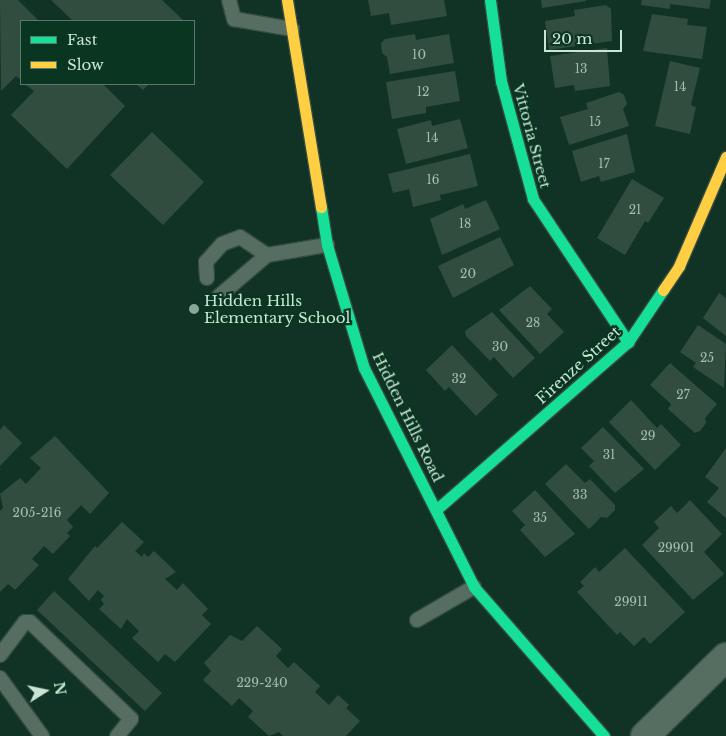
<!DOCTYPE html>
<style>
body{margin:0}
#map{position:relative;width:726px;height:736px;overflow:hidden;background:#113325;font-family:"Libre Baskerville",serif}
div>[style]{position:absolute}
.building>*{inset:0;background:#314d40}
.roads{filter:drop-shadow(1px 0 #354c42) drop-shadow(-1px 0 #354c42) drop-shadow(0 1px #354c42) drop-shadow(0 -1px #354c42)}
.lane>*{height:14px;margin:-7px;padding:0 7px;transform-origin:7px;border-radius:7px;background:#566e61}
.street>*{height:28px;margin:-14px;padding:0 14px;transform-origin:14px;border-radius:14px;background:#566e61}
.fast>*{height:11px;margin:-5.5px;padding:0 5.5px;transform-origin:5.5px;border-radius:5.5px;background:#16e098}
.slow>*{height:11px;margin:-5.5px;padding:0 5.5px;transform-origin:5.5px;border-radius:5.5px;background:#ffcf43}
.dots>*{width:14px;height:14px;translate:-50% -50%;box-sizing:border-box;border:2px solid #093521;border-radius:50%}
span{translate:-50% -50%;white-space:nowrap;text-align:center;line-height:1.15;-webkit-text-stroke:4.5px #093521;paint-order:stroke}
.number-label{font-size:12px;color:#a3bfaf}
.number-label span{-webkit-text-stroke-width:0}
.street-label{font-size:15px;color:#c9e5d4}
.poi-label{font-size:15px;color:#c9e5d4}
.left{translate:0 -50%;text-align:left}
.legend{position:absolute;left:20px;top:20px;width:175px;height:65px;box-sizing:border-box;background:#093521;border:1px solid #567b69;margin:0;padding:6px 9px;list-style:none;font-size:15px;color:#c9e5d4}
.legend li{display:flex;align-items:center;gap:10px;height:25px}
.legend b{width:25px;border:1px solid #567b69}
.north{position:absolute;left:20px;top:666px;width:50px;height:50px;-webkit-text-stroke:4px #093521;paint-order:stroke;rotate:80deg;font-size:14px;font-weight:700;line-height:20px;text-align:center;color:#c9e5d4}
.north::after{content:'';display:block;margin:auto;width:18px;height:22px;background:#c9e5d4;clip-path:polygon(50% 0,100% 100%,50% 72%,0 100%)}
.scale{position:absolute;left:544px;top:30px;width:78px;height:22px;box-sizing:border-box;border:2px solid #c9e5d4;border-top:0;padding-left:6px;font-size:15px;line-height:18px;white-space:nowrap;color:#c9e5d4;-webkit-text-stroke:4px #093521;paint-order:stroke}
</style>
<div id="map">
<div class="building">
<div style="clip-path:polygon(0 0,18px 0,39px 21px,21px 21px,21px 80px,16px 76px,1px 91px)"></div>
<div style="clip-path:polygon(51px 0,162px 0,184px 21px,73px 21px)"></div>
<div style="clip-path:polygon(368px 0,444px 0,447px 16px,391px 25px,389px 13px,371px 16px)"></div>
<div style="clip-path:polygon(541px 0,586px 0,586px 1px,542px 8px)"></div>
<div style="clip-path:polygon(642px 0,711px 0,709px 9px,670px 4px,670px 9px,641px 5px)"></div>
<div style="clip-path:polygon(606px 5px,611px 9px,612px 41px,549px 50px,545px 21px,575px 16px,574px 10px)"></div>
<div style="clip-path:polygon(652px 14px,688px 19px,687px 25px,707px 27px,702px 59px,643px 51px)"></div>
<div style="clip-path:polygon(415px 34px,416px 40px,449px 34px,454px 63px,390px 74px,387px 57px,382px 53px,381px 43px,385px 39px)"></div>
<div style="clip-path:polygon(607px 48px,610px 86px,575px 91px,574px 85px,555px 88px,550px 56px)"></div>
<div style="clip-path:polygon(670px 61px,700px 68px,691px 105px,696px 107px,690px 134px,655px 126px)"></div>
<div style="clip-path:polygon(455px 71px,460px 101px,426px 107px,426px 113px,392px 119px,386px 82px)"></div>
<div style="clip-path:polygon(25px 84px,103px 84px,125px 106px,67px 169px,11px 115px,34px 91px)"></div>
<div style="clip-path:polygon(136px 84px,149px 84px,143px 90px)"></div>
<div style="clip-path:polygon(619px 92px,624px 95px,627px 104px,623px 109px,629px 126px,569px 145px,560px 117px,588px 109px,586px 103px)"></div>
<div style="clip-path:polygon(460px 119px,468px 148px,406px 164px,397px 129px,431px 120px,432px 126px)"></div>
<div style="clip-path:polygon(152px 132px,204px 182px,163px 225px,110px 175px)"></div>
<div style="clip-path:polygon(627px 134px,635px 172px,601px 182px,599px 176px,581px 182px,572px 151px)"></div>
<div style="clip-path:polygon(470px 154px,478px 186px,440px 195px,441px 200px,413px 207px,409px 189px,393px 193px,388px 174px)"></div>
<div style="clip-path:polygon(632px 179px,664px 198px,648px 223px,645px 221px,625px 255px,597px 238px)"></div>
<div style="clip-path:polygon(486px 200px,500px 229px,442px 255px,430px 219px,463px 204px,465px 209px)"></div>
<div style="clip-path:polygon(500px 237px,514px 265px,453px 298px,438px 266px)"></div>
<div style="clip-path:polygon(530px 286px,552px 309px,547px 314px,564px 332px,540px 354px,499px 310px)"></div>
<div style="clip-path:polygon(719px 293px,726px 298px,726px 336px,703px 318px)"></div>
<div style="clip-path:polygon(492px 312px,535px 358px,513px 378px,494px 357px,490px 361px,466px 336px,465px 331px)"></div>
<div style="clip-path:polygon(698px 325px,726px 344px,724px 388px,693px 367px,696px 363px,680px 352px)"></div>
<div style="clip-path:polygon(452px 345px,498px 395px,476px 416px,449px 387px,445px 391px,426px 370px)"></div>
<div style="clip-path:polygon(670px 363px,717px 404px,705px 418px,706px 423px,700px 431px,695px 433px,668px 409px,671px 404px,650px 385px)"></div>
<div style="clip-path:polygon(631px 400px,657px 428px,661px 424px,681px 445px,655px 470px,609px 422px)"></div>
<div style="clip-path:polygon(4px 425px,22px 443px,0 466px,0 430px)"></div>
<div style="clip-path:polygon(603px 427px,644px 469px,615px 493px,589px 466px,594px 461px,581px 448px)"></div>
<div style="clip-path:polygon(55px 436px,109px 493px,90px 514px,81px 505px,67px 520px,73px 527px,67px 533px,70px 536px,53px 554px,44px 546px,32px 559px,39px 565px,15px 590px,8px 584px,0 592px,0 511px,3px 508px,0 494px,20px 478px,26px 484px,41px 468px,30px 458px)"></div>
<div style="clip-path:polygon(726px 448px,726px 518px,707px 502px,719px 488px,705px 477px)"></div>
<div style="clip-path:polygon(566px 464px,585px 483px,590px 479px,615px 505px,615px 510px,607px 518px,601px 517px,589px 529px,545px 484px)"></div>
<div style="clip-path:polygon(535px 490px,575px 534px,545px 557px,520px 530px,525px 525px,512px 511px)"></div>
<div style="clip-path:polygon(690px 500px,722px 534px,704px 552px,724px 574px,693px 600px,642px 545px,659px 528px,654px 522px,671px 506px,677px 513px)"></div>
<div style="clip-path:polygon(122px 522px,144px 542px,135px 551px,142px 557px,144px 553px,148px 557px,154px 551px,176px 572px,165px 579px,177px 590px,183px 583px,208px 609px,202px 615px,211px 624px,175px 662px,165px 654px,158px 662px,132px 638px,139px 631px,127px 619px,121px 629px,99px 609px,104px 604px,101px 600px,104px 596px,98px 590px,89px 601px,68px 579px,95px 546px,97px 548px)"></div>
<div style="clip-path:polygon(625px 548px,685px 612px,650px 644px,644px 637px,634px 646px,620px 632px,617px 635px,577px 592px,584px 586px,580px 582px,595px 567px,599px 572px)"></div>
<div style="clip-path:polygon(54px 591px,162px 693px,145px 711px,37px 610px)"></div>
<div style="clip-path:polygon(257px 626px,282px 649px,276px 656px,288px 668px,294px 662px,320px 686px,315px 692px,329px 705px,338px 695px,349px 705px,346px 708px,360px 721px,346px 736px,283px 736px,279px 732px,269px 736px,248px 717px,253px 711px,239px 698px,232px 706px,203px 680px,211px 671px,204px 663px,230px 635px,242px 641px)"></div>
</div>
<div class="roads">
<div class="lane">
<div style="left:229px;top:0;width:20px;rotate:75deg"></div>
<div style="left:234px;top:19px;width:59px;rotate:9.8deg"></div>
<div style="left:207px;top:278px;width:16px;rotate:-94deg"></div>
<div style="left:206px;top:262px;width:24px;rotate:-48deg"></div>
<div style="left:222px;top:244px;width:19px;rotate:-21deg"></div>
<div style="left:240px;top:237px;width:32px;rotate:34deg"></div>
<div style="left:218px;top:297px;width:65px;rotate:-40.6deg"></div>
<div style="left:267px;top:255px;width:61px;rotate:-9.5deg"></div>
<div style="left:417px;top:620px;width:66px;rotate:-30.1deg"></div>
<div style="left:0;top:655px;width:41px;rotate:-52.9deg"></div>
<div style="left:25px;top:622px;width:5px"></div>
<div style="left:30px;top:622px;width:140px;rotate:43.8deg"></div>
<div style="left:131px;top:719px;width:22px;rotate:129deg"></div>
<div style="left:0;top:678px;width:72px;rotate:54.1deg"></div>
</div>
<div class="street">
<div style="left:645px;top:736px;width:113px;rotate:-44.3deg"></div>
</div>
<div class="fast">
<div style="left:490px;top:0;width:82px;rotate:82.3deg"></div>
<div style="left:501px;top:81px;width:122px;rotate:74.8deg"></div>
<div style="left:533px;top:199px;width:172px;rotate:56.4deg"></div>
<div style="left:321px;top:207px;width:38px;rotate:81deg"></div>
<div style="left:327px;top:245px;width:128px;rotate:73.3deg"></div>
<div style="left:364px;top:368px;width:245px;rotate:63.3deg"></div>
<div style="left:474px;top:587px;width:198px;rotate:48.9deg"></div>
<div style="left:437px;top:509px;width:254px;rotate:-41.2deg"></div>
<div style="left:628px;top:342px;width:63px;rotate:-56.1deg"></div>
</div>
<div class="slow">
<div style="left:287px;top:0;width:210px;rotate:80.7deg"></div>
<div style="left:663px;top:290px;width:29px;rotate:-56deg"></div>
<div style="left:679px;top:266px;width:119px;rotate:-66.7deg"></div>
</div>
</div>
<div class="dots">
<div style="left:194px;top:309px;background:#89a797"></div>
</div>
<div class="number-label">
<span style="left:419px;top:55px">10</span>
<span style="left:581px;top:69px">13</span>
<span style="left:680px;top:87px">14</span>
<span style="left:423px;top:92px">12</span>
<span style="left:595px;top:122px">15</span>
<span style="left:432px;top:138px">14</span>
<span style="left:604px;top:164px">17</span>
<span style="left:433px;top:180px">16</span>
<span style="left:635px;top:210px">21</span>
<span style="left:465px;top:224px">18</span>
<span style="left:468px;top:274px">20</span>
<span style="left:533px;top:323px">28</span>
<span style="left:500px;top:347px">30</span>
<span style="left:707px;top:358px">25</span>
<span style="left:459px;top:379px">32</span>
<span style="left:683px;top:395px">27</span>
<span style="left:648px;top:436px">29</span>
<span style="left:609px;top:455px">31</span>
<span style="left:580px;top:495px">33</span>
<span style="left:37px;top:513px">205-216</span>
<span style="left:540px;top:518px">35</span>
<span style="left:676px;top:548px">29901</span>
<span style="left:631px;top:602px">29911</span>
<span style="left:262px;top:683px">229-240</span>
</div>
<div class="street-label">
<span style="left:532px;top:136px;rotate:75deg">Vittoria Street</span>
<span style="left:578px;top:365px;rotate:-42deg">Firenze Street</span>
<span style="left:408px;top:417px;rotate:64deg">Hidden Hills Road</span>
</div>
<div class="poi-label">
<span class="left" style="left:204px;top:309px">Hidden Hills<br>Elementary School</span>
</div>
<ul class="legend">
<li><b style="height:6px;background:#16e098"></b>Fast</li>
<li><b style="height:6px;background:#ffcf43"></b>Slow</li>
</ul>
<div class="north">N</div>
<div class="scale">20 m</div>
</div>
